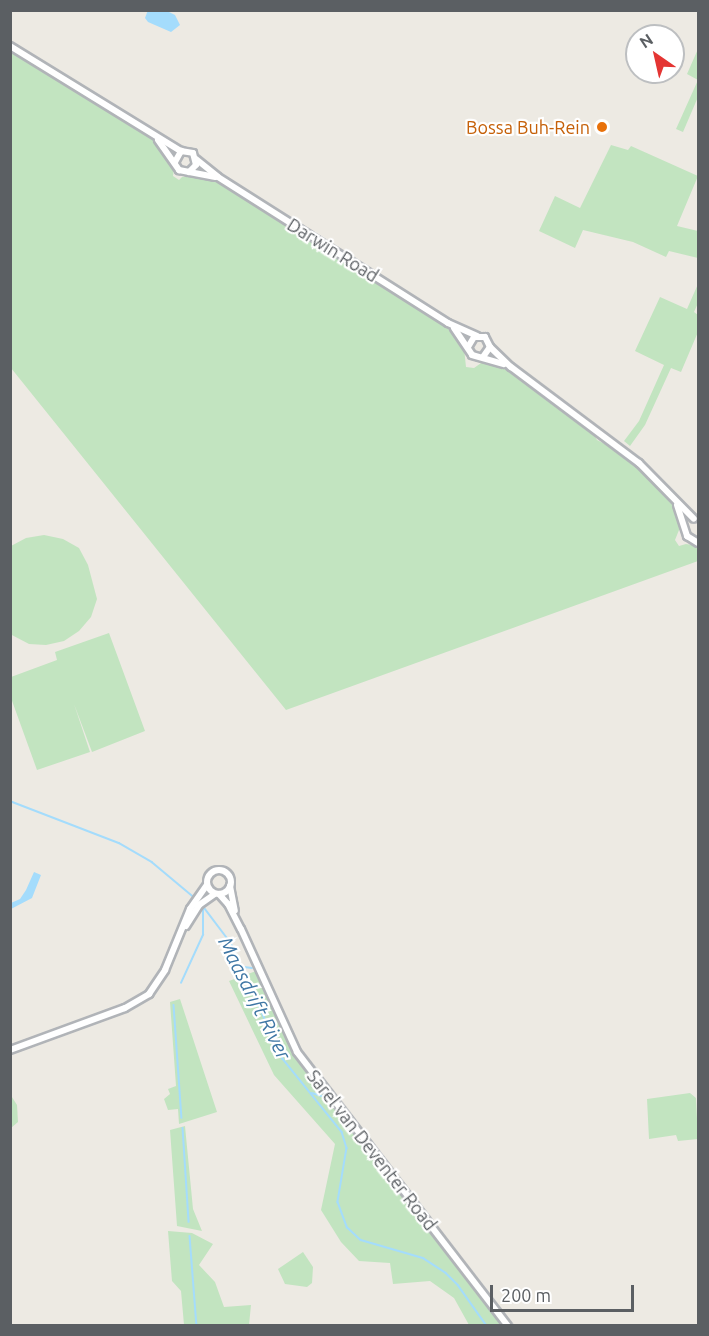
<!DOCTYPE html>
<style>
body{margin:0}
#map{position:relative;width:709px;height:1336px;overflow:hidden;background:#edeae3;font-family:Ubuntu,sans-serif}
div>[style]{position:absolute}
.green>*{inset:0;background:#c2e4c0}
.water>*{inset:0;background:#a4dcfc}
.stream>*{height:1.5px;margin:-0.75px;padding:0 0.75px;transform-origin:0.75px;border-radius:0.75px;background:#a4dcfc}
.roads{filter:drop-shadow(2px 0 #b1b4b8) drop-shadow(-2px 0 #b1b4b8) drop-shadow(0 2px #b1b4b8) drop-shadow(0 -2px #b1b4b8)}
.minor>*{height:6px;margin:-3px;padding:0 3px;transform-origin:3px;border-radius:3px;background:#fff}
.minor>.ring{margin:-3px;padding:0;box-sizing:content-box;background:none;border:6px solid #fff;border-radius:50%}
.dots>*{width:16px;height:16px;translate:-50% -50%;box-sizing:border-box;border:3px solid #fff;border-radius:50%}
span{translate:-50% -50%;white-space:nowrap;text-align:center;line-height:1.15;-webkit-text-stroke:4.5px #fff;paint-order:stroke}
.food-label{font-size:18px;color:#c56008}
.right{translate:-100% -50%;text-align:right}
.street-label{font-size:18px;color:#5b5f63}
.water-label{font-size:20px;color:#3f77a5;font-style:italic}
.frame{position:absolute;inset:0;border:12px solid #5b5f63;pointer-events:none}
.north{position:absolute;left:625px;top:24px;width:60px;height:60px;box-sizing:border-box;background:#fff;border:2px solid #bdbfc1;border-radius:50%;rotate:326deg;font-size:16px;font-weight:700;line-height:24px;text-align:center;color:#5b5f63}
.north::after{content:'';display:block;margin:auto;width:21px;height:27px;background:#e43533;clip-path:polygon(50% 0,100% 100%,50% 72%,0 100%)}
.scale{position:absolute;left:490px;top:1285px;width:144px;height:27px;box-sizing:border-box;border:3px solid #5b5f63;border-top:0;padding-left:8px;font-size:18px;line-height:21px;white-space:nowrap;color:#5b5f63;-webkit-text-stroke:4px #fff;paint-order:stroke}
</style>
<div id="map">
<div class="green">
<div style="clip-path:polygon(10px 49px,153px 139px,169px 157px,174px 169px,173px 176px,179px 180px,182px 177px,200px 175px,218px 180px,446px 324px,464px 348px,466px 367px,474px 368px,484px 361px,505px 367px,592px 431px,597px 440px,619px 451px,671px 500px,681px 525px,675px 540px,679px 546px,686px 544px,698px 546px,698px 561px,286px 710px,11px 368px)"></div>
<div style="clip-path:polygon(698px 49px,698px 97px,683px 132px,676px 129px,698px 80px,687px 74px)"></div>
<div style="clip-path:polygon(611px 145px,628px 150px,631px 146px,698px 176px,677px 226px,698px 231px,698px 258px,669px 251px,666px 257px,633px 242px,583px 230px,575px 248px,539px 231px,555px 196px,580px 208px)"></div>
<div style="clip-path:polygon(698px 284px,698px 303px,694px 312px,698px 315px,698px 332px,681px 372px,671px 368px,645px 425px,630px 446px,624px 441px,639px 421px,664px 365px,635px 351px,660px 297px,687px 309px)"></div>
<div style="clip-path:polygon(44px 535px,63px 539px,79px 548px,88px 565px,97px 599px,91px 617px,79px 631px,64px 641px,46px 645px,29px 644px,10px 634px,11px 546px,26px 538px)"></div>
<div style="clip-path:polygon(109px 633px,145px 731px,92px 752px,74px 704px,90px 752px,37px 770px,11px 698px,11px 677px,57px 660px,55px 652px)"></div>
<div style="clip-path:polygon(256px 971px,293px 1052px,503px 1325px,469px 1325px,454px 1298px,430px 1281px,393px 1284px,390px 1263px,359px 1261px,341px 1242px,321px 1210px,335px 1144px,274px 1075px,229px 981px)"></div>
<div style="clip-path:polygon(180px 999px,217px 1112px,179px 1124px,178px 1109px,168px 1110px,164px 1099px,170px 1094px,168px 1089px,176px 1086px,170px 1002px)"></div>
<div style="clip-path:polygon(690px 1093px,696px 1098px,698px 1139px,678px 1141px,676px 1135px,649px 1139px,647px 1099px)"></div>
<div style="clip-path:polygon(10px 1094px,17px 1105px,18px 1122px,11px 1128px)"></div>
<div style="clip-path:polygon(185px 1126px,193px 1209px,202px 1231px,177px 1226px,170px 1130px)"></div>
<div style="clip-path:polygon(168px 1231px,192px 1233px,213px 1244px,199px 1265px,215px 1282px,224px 1307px,251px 1305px,249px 1325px,184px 1325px,181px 1291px,172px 1281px)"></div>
<div style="clip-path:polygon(303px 1252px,313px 1267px,312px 1283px,307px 1287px,285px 1284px,278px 1269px)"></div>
</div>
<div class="water">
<div style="clip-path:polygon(148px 10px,167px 11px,175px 15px,180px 25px,171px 32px,148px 22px,145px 18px)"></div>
<div style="clip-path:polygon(34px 872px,41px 875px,32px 898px,11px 909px,11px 903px,20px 899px,26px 890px)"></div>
</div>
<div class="stream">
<div style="left:10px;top:801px;width:117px;rotate:21.1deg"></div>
<div style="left:119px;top:843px;width:38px;rotate:30deg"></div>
<div style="left:152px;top:862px;width:56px;rotate:39.9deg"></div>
<div style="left:203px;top:906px;width:46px;rotate:52.9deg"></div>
<div style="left:231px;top:943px;width:127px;rotate:65.9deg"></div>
<div style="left:283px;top:1059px;width:94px;rotate:51.1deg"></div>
<div style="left:342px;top:1132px;width:17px;rotate:73deg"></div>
<div style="left:347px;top:1148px;width:55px;rotate:99.5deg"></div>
<div style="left:338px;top:1202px;width:27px;rotate:70deg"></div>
<div style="left:347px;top:1227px;width:19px;rotate:43deg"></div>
<div style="left:361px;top:1240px;width:65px;rotate:16.2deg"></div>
<div style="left:423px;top:1258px;width:27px;rotate:33deg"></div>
<div style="left:446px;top:1273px;width:17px;rotate:45deg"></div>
<div style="left:458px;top:1285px;width:50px;rotate:54.7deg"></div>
<div style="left:244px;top:967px;width:8px;rotate:7deg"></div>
<div style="left:181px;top:983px;width:53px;rotate:-65.4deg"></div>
<div style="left:203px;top:935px;width:27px;rotate:-90deg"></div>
<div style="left:174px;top:1005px;width:113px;rotate:86deg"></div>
<div style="left:312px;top:1093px;width:10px;rotate:17deg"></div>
<div style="left:183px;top:1128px;width:94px;rotate:86.3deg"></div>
<div style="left:190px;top:1236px;width:90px;rotate:85.6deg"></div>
</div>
<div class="roads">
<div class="minor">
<div style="left:10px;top:46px;width:201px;rotate:31.6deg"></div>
<div style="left:158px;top:140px;width:37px;rotate:55deg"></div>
<div style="left:179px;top:170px;width:37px;rotate:11deg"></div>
<div style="left:196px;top:159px;width:28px;rotate:39deg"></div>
<div style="left:218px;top:177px;width:272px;rotate:32.4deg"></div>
<div style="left:448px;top:323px;width:32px;rotate:24deg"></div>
<div style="left:175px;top:162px;width:13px;rotate:-61deg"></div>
<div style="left:181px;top:151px;width:12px;rotate:9deg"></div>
<div style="left:193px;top:153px;width:12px;rotate:76deg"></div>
<div style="left:196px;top:165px;width:10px;rotate:135deg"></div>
<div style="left:454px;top:328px;width:32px;rotate:56deg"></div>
<div style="left:472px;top:355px;width:33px;rotate:16deg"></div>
<div style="left:468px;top:347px;width:12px;rotate:-59deg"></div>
<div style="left:474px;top:337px;width:11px"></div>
<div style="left:485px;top:337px;width:11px;rotate:63deg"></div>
<div style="left:490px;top:347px;width:12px;rotate:125deg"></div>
<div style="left:490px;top:347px;width:29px;rotate:44deg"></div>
<div style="left:511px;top:367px;width:160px;rotate:36.9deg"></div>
<div style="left:639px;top:463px;width:78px;rotate:45.5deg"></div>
<div style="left:677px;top:505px;width:33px;rotate:72deg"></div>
<div style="left:687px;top:536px;width:13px;rotate:32deg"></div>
<div class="ring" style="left:207px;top:870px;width:18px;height:18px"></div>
<div style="left:230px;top:886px;width:25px;rotate:79deg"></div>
<div style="left:219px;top:894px;width:13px;rotate:48deg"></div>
<div style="left:228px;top:904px;width:28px;rotate:63deg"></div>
<div style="left:241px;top:929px;width:135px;rotate:65.5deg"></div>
<div style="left:297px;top:1052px;width:346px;rotate:52.4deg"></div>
<div style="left:186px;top:926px;width:25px;rotate:-58deg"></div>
<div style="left:199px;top:905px;width:19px;rotate:-35deg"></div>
<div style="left:10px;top:1050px;width:122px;rotate:-20.1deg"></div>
<div style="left:125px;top:1008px;width:28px;rotate:-30deg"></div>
<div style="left:149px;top:994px;width:29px;rotate:-56deg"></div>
<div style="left:165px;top:970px;width:66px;rotate:-67.7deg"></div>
<div style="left:190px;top:909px;width:29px;rotate:-55deg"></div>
</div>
</div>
<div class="dots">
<div style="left:602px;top:127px;background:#e8710a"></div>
</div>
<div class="food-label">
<span class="right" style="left:590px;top:127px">Bossa Buh-Rein</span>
</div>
<div class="street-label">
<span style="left:333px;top:250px;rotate:32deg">Darwin Road</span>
<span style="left:372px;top:1150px;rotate:52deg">Sarel van Deventer Road</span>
</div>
<div class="water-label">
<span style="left:255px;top:998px;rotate:63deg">Maasdrift River</span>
</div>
<div class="frame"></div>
<div class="north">N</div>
<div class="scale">200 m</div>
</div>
